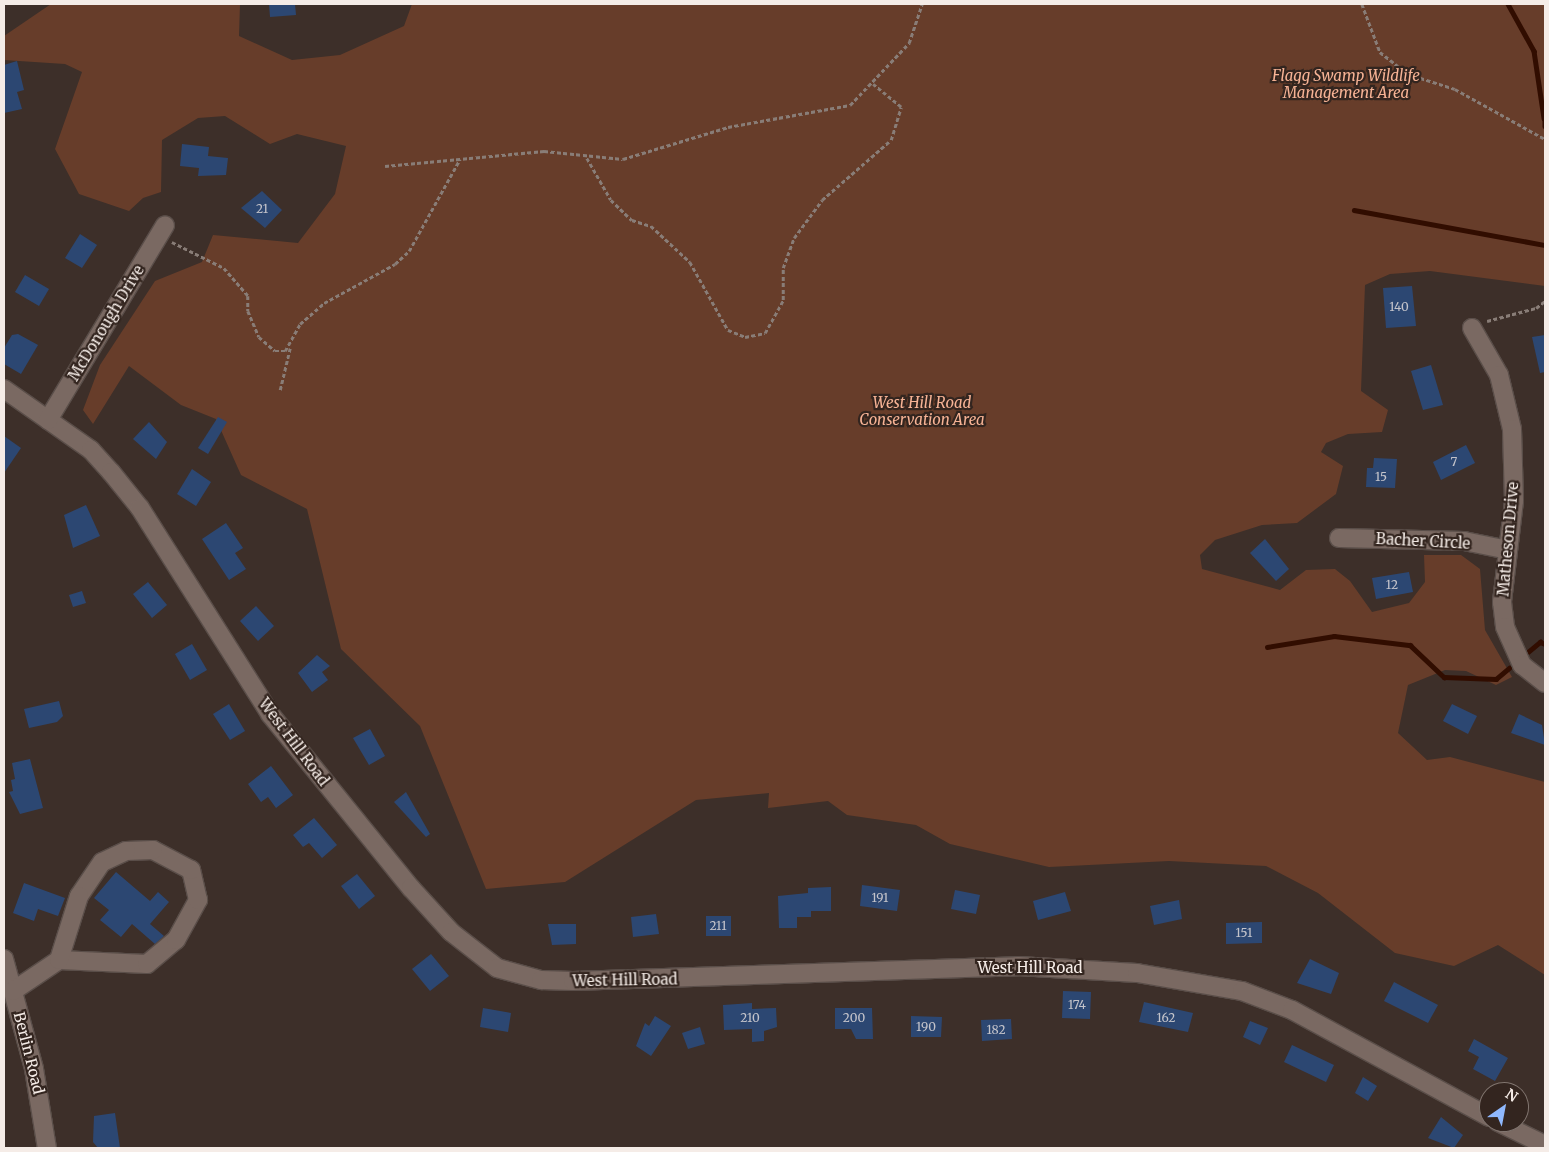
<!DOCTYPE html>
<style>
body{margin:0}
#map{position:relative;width:1549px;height:1152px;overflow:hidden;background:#3d2f29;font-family:Merriweather,serif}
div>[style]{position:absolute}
.green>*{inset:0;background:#673d2a}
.stream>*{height:4.5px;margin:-2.25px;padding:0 2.25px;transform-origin:2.25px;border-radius:2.25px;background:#310d00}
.building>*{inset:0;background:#2c4772}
.path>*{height:2.5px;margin-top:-1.25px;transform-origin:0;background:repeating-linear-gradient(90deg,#897d77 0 4px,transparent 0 6.5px)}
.roads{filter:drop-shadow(1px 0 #5a4e49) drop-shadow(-1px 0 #5a4e49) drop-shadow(0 1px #5a4e49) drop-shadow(0 -1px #5a4e49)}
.minor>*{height:18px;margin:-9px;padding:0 9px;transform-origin:9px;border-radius:9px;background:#7a6962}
span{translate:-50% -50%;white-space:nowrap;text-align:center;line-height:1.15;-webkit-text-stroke:4.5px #33251f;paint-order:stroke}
.number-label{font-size:12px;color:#c3c3ca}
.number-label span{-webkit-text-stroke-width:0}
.park-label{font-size:15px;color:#f7b395;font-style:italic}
.street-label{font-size:15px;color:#f5ece7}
.frame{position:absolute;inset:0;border:5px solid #f5ece7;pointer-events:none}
.north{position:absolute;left:1479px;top:1082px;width:50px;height:50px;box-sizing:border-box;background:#33251f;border:1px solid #81756f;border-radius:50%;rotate:33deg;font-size:14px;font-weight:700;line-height:20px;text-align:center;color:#f5ece7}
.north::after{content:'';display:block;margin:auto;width:18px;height:22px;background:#8fb8fd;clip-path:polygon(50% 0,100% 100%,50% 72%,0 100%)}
</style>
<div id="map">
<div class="green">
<div style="clip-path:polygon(51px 4px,240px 4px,239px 36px,292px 60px,340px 55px,404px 26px,412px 4px,1545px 4px,1545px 286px,1430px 271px,1390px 274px,1365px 285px,1361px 391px,1388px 410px,1382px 432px,1348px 434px,1326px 443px,1321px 452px,1343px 466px,1336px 494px,1297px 523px,1262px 525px,1215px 540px,1200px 555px,1202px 569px,1280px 590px,1306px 570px,1335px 569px,1350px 581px,1372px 612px,1409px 603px,1425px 582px,1424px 555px,1461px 555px,1480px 569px,1485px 630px,1512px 677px,1496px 685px,1466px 671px,1445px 670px,1408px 685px,1398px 733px,1427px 760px,1450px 757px,1545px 782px,1545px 975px,1498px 945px,1454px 966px,1395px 953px,1318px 893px,1266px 866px,1169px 861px,1049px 867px,950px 844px,916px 825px,847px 815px,828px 801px,768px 808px,769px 793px,696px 800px,565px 882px,486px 889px,420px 726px,341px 649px,307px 509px,241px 475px,216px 419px,181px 405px,129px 366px,93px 424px,83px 410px,100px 365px,155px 281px,202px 262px,213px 235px,298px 243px,335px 194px,346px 146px,297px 134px,270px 144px,225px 116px,198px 118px,162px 140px,161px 192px,143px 198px,129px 211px,79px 194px,55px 149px,82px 72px,65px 64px,4px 60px,4px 36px)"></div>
</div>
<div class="stream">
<div style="left:1508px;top:4px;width:54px;rotate:61deg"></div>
<div style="left:1534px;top:51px;width:68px;rotate:81.5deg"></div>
<div style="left:1545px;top:118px;width:8px;rotate:90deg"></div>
<div style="left:1354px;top:210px;width:194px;rotate:10.4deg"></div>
<div style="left:1267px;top:647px;width:68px;rotate:-9.3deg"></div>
<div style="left:1334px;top:636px;width:77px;rotate:6.8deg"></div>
<div style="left:1410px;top:645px;width:47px;rotate:43.3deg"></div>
<div style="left:1444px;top:677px;width:52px;rotate:2.2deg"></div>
<div style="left:1496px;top:679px;width:17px;rotate:-40deg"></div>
<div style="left:1528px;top:652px;width:16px;rotate:-40deg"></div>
<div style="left:1540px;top:642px;width:5px;rotate:22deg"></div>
</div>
<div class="building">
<div style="clip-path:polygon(269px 4px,295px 4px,296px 15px,270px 17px)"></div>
<div style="clip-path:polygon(17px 61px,24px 90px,17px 92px,22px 109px,4px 113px,4px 65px)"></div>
<div style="clip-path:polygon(182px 144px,209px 147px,208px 156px,228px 158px,226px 175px,198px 176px,199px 168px,180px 166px)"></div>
<div style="clip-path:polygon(262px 191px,282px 210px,265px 228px,241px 208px)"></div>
<div style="clip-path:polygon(80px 234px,97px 245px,82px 268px,65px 258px)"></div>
<div style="clip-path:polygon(25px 275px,49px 289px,39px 306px,15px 292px)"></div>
<div style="clip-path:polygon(1412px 286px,1416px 326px,1386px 328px,1383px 288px)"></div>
<div style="clip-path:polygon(18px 334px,38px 345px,21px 374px,4px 364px,4px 348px,12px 335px)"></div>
<div style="clip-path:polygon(1545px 335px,1545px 372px,1540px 373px,1532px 337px)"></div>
<div style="clip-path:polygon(1431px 365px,1443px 405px,1423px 410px,1411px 371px)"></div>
<div style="clip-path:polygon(218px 417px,227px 422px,208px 454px,198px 448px)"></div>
<div style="clip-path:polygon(149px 422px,167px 442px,156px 459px,133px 439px)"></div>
<div style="clip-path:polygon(4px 436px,21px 448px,4px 473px)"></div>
<div style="clip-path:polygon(1466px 445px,1475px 463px,1441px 480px,1433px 462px)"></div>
<div style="clip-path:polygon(1374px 458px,1397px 459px,1395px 488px,1366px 487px,1367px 468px,1373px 468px)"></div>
<div style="clip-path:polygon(192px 469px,211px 482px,196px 506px,177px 494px)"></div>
<div style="clip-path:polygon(86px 505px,100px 536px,73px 548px,64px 515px)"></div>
<div style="clip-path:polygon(226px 523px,243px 548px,235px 553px,246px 569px,229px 580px,202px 539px)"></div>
<div style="clip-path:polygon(1265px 539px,1289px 569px,1276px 581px,1250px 553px)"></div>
<div style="clip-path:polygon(1409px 572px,1413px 592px,1376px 599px,1372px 578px)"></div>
<div style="clip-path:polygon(148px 582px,167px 605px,152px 618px,133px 594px)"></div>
<div style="clip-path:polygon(82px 591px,86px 603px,73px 607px,69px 595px)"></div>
<div style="clip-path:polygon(256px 606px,274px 626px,258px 641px,240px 621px)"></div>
<div style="clip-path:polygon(192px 644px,207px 670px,190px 680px,175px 654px)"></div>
<div style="clip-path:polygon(317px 655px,330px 666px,322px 672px,328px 680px,312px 692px,298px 673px)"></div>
<div style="clip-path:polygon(59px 701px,63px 716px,57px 722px,29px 728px,24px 709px)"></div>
<div style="clip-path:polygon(229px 704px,245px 731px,230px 740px,213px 714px)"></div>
<div style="clip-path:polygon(1452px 704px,1477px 716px,1468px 734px,1443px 721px)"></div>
<div style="clip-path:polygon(1519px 714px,1542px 725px,1545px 745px,1511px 733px)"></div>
<div style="clip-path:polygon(370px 729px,385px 756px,369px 765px,353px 738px)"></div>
<div style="clip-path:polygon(30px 759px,43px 808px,20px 814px,9px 792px,13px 791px,11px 780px,15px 779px,12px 763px)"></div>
<div style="clip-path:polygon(271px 766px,293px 795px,276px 808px,268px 797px,261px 802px,248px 784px)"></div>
<div style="clip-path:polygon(406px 792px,430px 834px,426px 837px,394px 802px)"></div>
<div style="clip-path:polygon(314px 818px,337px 845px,322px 858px,309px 843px,303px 847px,293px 835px)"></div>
<div style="clip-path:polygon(116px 872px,150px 901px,158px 892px,169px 902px,150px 924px,164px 936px,155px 944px,132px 924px,121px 937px,100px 920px,109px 910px,94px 898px)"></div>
<div style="clip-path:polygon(357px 874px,375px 896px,359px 909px,341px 886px)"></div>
<div style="clip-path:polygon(24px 883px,65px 898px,58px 916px,38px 909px,34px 921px,13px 913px)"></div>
<div style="clip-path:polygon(862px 885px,900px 890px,897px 911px,860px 906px)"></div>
<div style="clip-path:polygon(831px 887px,831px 911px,811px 911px,811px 917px,797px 917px,797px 928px,779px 928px,778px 896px,808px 893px,808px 888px)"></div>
<div style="clip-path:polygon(955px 890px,980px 895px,976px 914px,951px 909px)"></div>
<div style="clip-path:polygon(1065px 892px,1071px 911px,1038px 920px,1033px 901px)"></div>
<div style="clip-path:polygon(1179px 900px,1182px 919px,1154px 925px,1150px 906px)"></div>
<div style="clip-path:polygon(656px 914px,659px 934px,633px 937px,631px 917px)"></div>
<div style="clip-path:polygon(706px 916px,731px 916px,731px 936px,706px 936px)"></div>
<div style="clip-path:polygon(1262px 922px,1262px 943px,1226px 944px,1226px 923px)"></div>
<div style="clip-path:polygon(548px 924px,576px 924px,576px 944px,552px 945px)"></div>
<div style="clip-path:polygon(431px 954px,449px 976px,430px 991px,412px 969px)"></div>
<div style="clip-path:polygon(1310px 959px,1339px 973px,1331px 994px,1297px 983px)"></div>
<div style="clip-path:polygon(1394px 982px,1438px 1005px,1428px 1023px,1384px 1001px)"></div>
<div style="clip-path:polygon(1063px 991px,1091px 992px,1090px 1019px,1062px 1018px)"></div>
<div style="clip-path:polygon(1144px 1002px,1193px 1013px,1188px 1032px,1139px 1022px)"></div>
<div style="clip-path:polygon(752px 1003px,752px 1009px,776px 1008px,777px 1027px,764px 1031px,764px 1041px,752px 1042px,752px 1029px,724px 1030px,723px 1005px)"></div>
<div style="clip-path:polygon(483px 1008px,511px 1013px,508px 1032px,480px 1027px)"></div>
<div style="clip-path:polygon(835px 1008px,872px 1008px,873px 1039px,856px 1039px,851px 1029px,835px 1029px)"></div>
<div style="clip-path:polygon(655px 1016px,671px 1026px,651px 1056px,636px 1046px,645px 1023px,649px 1026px)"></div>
<div style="clip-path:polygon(911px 1016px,942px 1017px,941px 1037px,911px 1037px)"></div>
<div style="clip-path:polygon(1011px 1019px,1012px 1039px,982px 1041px,981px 1020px)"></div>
<div style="clip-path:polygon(1250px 1021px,1268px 1028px,1260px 1045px,1243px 1037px)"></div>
<div style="clip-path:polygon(700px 1027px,705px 1044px,688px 1049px,682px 1033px)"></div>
<div style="clip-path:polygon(1474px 1039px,1508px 1058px,1495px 1081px,1473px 1069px,1479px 1057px,1468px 1051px)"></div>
<div style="clip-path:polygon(1292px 1045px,1334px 1065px,1326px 1082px,1284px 1062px)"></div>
<div style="clip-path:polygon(1363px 1077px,1377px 1086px,1368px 1101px,1355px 1093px)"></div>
<div style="clip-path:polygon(115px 1113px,120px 1148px,98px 1148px,93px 1142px,94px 1116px)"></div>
<div style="clip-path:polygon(1441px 1117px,1463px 1135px,1454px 1148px,1428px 1138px)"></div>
</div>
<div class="path">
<div style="left:1362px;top:4px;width:51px;rotate:69.4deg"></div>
<div style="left:1380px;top:52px;width:36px;rotate:38deg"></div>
<div style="left:1408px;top:74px;width:49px;rotate:17.7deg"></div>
<div style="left:1455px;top:89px;width:103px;rotate:29.1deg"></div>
<div style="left:587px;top:158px;width:48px;rotate:60.3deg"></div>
<div style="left:611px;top:200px;width:29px;rotate:44deg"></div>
<div style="left:632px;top:220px;width:20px;rotate:18deg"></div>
<div style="left:651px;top:226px;width:53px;rotate:42.7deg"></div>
<div style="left:690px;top:262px;width:78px;rotate:60.8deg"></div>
<div style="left:728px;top:330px;width:18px;rotate:22deg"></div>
<div style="left:745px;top:337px;width:20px;rotate:-11deg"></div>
<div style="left:765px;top:333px;width:38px;rotate:-61deg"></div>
<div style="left:783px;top:300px;width:32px;rotate:-90deg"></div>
<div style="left:783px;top:268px;width:32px;rotate:-70deg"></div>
<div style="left:794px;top:238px;width:47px;rotate:-53.6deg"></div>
<div style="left:822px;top:200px;width:91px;rotate:-41deg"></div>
<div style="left:891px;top:140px;width:34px;rotate:-73deg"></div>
<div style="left:901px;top:107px;width:36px;rotate:-141deg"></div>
<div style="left:385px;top:166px;width:160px;rotate:-5.4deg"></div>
<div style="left:544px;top:151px;width:79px;rotate:5.8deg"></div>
<div style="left:623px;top:159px;width:110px;rotate:-16.9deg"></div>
<div style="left:728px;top:127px;width:124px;rotate:-10.2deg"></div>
<div style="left:850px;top:105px;width:86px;rotate:-46.4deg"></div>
<div style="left:909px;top:43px;width:41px;rotate:-71.6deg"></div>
<div style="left:172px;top:242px;width:58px;rotate:26.6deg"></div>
<div style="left:224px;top:268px;width:37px;rotate:49deg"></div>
<div style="left:248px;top:296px;width:15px;rotate:90deg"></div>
<div style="left:248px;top:311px;width:28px;rotate:67deg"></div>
<div style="left:259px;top:337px;width:21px;rotate:41deg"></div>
<div style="left:275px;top:351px;width:10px"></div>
<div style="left:285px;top:351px;width:31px;rotate:-61deg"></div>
<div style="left:300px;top:324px;width:32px;rotate:-41deg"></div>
<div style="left:324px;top:303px;width:81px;rotate:-28.8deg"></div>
<div style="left:395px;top:264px;width:19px;rotate:-43deg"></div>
<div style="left:409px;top:251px;width:105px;rotate:-61deg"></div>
<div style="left:1487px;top:321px;width:51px;rotate:-14.9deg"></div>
<div style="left:1536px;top:308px;width:11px;rotate:-38deg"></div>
<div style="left:280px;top:390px;width:43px;rotate:-76.6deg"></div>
</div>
<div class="roads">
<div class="minor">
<div style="left:1472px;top:328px;width:54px;rotate:60.1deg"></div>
<div style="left:1499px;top:375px;width:56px;rotate:76.5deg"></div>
<div style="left:1512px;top:429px;width:72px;rotate:88.4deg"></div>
<div style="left:1514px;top:501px;width:102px;rotate:96.8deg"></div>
<div style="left:1502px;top:602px;width:25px;rotate:83deg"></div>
<div style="left:1505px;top:627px;width:42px;rotate:65.9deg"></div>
<div style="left:1522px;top:665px;width:29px;rotate:38deg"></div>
<div style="left:4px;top:389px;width:106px;rotate:35deg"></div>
<div style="left:91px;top:450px;width:30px;rotate:48deg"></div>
<div style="left:111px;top:472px;width:46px;rotate:51.1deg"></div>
<div style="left:140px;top:508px;width:244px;rotate:57.7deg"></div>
<div style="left:270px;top:714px;width:224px;rotate:51deg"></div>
<div style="left:411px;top:888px;width:59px;rotate:47.7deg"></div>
<div style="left:451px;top:932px;width:58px;rotate:38deg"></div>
<div style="left:497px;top:968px;width:46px;rotate:15.3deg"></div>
<div style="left:541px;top:980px;width:32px;rotate:2deg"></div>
<div style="left:573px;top:981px;width:445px;rotate:-1.9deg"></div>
<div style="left:1018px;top:966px;width:119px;rotate:3.4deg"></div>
<div style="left:1137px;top:973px;width:107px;rotate:9.7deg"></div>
<div style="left:1242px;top:991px;width:53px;rotate:20.8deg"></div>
<div style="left:1292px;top:1010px;width:224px;rotate:28.5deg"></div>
<div style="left:48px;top:420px;width:227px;rotate:-59deg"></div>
<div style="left:1339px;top:538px;width:125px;rotate:1.4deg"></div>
<div style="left:1464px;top:541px;width:45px;rotate:11.6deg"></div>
<div style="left:4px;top:959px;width:114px;rotate:74.7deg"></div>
<div style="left:34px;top:1069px;width:80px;rotate:80.7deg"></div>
<div style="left:13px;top:991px;width:55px;rotate:-34deg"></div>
<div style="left:59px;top:960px;width:88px;rotate:2.6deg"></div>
<div style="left:147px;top:964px;width:38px;rotate:-40deg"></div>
<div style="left:176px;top:940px;width:46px;rotate:-61.2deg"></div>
<div style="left:198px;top:900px;width:31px;rotate:-103deg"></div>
<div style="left:191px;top:870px;width:43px;rotate:-152.2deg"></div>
<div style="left:153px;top:850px;width:27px;rotate:178deg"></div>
<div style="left:126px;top:851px;width:26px;rotate:155deg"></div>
<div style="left:102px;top:862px;width:41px;rotate:124.1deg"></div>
<div style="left:79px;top:896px;width:67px;rotate:107.4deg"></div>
<div style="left:1498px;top:1122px;width:52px;rotate:26.1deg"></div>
</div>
</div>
<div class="number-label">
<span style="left:262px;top:209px">21</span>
<span style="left:1399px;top:307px">140</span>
<span style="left:1454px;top:462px">7</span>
<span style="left:1381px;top:477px">15</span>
<span style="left:1392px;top:585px">12</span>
<span style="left:880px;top:898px">191</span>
<span style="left:718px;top:926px">211</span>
<span style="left:1244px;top:933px">151</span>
<span style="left:1077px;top:1005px">174</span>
<span style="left:750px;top:1018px">210</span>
<span style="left:854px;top:1018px">200</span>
<span style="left:1166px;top:1018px">162</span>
<span style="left:926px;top:1027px">190</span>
<span style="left:996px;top:1030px">182</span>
</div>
<div class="park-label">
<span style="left:1346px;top:84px">Flagg Swamp Wildlife<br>Management Area</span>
<span style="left:922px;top:411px">West Hill Road<br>Conservation Area</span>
</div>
<div class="street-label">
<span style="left:106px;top:323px;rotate:-59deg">McDonough Drive</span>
<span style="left:1508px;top:539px;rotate:-85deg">Matheson Drive</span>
<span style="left:1423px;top:541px;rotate:3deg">Bacher Circle</span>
<span style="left:294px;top:742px;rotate:53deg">West Hill Road</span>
<span style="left:1030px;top:968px">West Hill Road</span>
<span style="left:625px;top:980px;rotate:-1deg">West Hill Road</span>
<span style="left:29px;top:1053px;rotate:76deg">Berlin Road</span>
</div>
<div class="frame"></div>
<div class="north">N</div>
</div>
